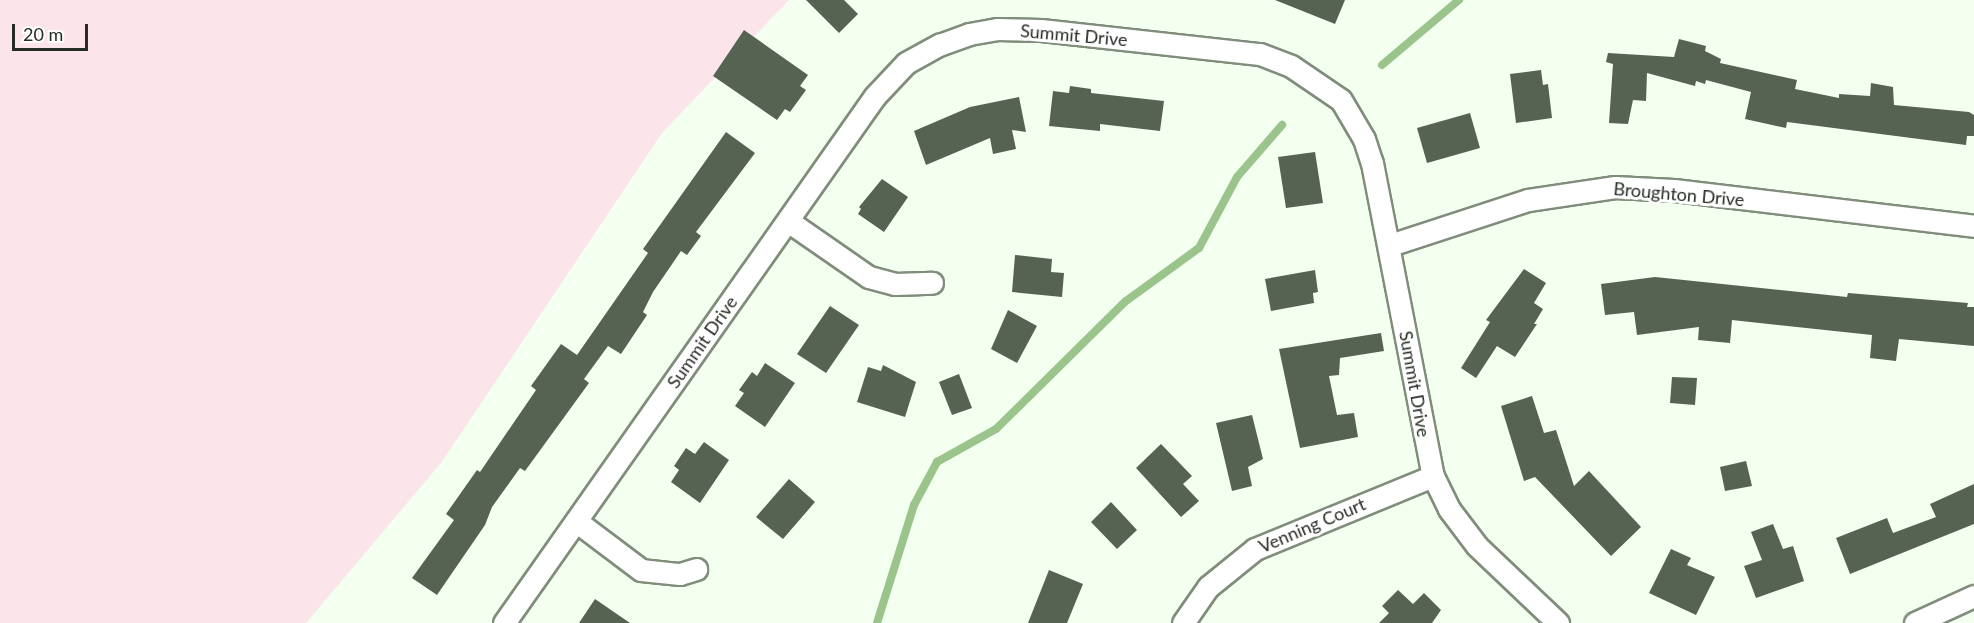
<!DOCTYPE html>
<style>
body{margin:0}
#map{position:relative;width:1974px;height:623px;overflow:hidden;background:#f3ffef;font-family:Lato,sans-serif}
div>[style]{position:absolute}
.green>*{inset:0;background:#fbe5ea}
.stream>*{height:8px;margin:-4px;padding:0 4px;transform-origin:4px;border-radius:4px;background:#9ac48b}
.building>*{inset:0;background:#566352}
.roads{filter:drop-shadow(2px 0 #808d7b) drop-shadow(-2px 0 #808d7b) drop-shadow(0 2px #808d7b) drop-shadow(0 -2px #808d7b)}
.street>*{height:21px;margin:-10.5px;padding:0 10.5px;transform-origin:10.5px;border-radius:10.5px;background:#fff}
span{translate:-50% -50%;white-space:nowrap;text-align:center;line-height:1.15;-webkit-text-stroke:6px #fff;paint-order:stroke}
.street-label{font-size:18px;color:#262b24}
.scale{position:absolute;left:12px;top:24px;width:76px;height:27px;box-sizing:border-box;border:3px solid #262b24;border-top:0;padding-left:8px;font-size:18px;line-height:21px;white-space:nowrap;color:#262b24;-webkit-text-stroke:4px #fff;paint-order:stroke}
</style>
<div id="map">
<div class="green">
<div style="clip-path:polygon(0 0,789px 0,662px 133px,441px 463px,306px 623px,0 623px)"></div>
</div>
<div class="stream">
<div style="left:1382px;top:65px;width:101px;rotate:-40.2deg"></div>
<div style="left:877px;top:623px;width:124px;rotate:-72.6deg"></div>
<div style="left:914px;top:505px;width:49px;rotate:-61.9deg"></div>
<div style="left:937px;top:462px;width:68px;rotate:-29.2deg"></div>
<div style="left:996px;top:429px;width:182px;rotate:-44.6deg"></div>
<div style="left:1126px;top:301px;width:90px;rotate:-36deg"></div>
<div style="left:1199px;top:248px;width:81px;rotate:-61.8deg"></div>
<div style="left:1237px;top:177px;width:69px;rotate:-49.1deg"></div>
</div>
<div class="building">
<div style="clip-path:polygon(806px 0,844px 0,858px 14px,839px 33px)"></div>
<div style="clip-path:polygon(1275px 0,1345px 0,1335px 24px)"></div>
<div style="clip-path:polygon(744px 30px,808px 75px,800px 86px,806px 90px,790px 112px,785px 109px,777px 120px,713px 76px)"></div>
<div style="clip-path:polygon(1679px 39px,1706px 46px,1705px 51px,1721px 59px,1720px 63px,1797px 80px,1795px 89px,1839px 98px,1839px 94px,1870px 96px,1871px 83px,1893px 87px,1894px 105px,1969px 112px,1974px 115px,1974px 136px,1967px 136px,1966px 145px,1787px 122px,1786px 128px,1745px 119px,1751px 92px,1706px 80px,1705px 84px,1696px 81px,1695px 86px,1647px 73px,1646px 101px,1633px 100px,1628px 124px,1609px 123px,1613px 64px,1606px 62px,1608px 53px,1674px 57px)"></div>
<div style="clip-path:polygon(1541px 70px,1543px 85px,1548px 84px,1552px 118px,1516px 123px,1510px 74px)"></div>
<div style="clip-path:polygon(1070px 86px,1091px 89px,1091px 93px,1164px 101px,1160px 131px,1100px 124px,1100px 131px,1049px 126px,1053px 91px,1069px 93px)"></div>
<div style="clip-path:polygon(1019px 97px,1026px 132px,1012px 130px,1016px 149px,993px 154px,990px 138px,926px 165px,914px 131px,970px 107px)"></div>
<div style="clip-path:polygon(1470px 113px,1480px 148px,1427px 163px,1417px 128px)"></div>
<div style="clip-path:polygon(726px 132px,755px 153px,696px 232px,701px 236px,687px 255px,681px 251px,653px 292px,643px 312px,647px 315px,621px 354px,608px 346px,584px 379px,589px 383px,525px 471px,520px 468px,492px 507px,485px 525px,437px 595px,412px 578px,454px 520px,446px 514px,477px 470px,480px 472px,536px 390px,531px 386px,561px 344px,577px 355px,648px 253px,643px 249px)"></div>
<div style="clip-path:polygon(1315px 152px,1323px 203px,1286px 208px,1278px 157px)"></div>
<div style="clip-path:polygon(882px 179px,908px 197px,884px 232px,858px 214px,861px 209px,859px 207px)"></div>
<div style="clip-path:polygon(1015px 255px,1052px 259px,1051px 272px,1064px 273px,1062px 297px,1012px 292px)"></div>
<div style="clip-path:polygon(1524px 269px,1546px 283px,1534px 303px,1543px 309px,1534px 324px,1537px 324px,1515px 357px,1497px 346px,1476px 378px,1461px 368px,1490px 322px,1486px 320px)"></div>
<div style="clip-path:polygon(1315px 270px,1318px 292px,1313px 293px,1314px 303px,1271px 311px,1265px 279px)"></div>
<div style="clip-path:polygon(1655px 277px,1847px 297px,1848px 293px,1968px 303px,1967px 307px,1974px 307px,1974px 346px,1899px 339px,1896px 361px,1870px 358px,1872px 335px,1732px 320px,1730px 343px,1698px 340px,1699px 327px,1637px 335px,1634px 312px,1605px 315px,1601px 284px)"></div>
<div style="clip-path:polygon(830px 306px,859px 325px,826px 373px,797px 354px)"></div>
<div style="clip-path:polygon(1008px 310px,1037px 326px,1017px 363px,991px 349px)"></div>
<div style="clip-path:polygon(1381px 333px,1384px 351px,1340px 358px,1339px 375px,1329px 376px,1337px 415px,1354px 413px,1358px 437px,1300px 448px,1279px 349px)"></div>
<div style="clip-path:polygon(765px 363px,795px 383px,765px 427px,735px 406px,744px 393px,739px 390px,752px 372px,757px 376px)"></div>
<div style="clip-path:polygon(883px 365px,916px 382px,905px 417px,857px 402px,868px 367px,881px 371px)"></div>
<div style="clip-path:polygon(959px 374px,972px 408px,952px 415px,939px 382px)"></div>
<div style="clip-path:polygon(1672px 377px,1697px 378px,1695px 405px,1670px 403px)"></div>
<div style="clip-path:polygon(1532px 396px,1544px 433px,1556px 430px,1574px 486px,1589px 471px,1641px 527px,1611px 556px,1535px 477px,1524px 481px,1501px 406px)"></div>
<div style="clip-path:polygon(1252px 415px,1263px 459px,1248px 467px,1252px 486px,1232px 491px,1216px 423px)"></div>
<div style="clip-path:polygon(704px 442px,729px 460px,700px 503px,671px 482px,679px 470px,674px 466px,686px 448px,695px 454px)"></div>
<div style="clip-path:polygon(1161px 444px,1192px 476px,1183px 484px,1199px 501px,1181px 517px,1136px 468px)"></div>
<div style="clip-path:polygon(1746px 461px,1752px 486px,1725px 491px,1720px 467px)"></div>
<div style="clip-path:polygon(789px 479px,815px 502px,783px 539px,756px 517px)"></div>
<div style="clip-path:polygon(1974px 484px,1974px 524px,1850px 574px,1836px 538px,1887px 518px,1893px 533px,1936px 517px,1930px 504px)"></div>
<div style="clip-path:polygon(1111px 502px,1137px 530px,1117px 549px,1091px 522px)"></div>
<div style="clip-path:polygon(1773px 524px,1783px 549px,1793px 546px,1804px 581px,1756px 598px,1744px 566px,1762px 560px,1751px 532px)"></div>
<div style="clip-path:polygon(1671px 549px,1691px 558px,1687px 565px,1715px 577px,1696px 615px,1649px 593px)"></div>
<div style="clip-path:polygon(1049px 570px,1083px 584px,1067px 623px,1028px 623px)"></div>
<div style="clip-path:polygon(1398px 590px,1413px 604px,1424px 593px,1441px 610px,1432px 623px,1379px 623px,1389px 613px,1382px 606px)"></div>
<div style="clip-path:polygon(595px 599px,630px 623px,579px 623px)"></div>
</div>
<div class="roads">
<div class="street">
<div style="left:788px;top:221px;width:98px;rotate:34.7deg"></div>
<div style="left:869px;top:277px;width:27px;rotate:15deg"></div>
<div style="left:895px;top:284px;width:37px;rotate:-2deg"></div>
<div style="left:1390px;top:245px;width:145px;rotate:-18.1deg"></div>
<div style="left:1528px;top:200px;width:88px;rotate:-8.5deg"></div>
<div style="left:1615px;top:187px;width:59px;rotate:2.9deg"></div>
<div style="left:1674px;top:190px;width:302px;rotate:6.8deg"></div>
<div style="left:576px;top:521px;width:81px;rotate:37deg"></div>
<div style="left:641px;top:570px;width:39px;rotate:6deg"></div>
<div style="left:680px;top:574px;width:17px;rotate:-17deg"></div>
<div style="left:504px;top:623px;width:644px;rotate:-54.86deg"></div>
<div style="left:875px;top:96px;width:45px;rotate:-46.8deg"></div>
<div style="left:906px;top:63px;width:38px;rotate:-29deg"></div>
<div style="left:939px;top:45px;width:32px;rotate:-20deg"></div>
<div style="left:969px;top:34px;width:28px;rotate:-10deg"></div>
<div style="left:997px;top:29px;width:44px;rotate:1.3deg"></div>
<div style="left:1041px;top:30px;width:220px;rotate:6.3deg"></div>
<div style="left:1260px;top:54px;width:33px;rotate:21deg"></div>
<div style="left:1291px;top:66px;width:60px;rotate:34.2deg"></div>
<div style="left:1341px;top:100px;width:45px;rotate:59.5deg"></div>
<div style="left:1364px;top:139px;width:25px;rotate:72deg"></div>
<div style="left:1372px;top:163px;width:319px;rotate:79deg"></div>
<div style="left:1433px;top:476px;width:37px;rotate:64deg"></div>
<div style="left:1449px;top:509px;width:46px;rotate:52.9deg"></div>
<div style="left:1477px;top:546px;width:112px;rotate:43.5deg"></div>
<div style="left:1183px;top:623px;width:44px;rotate:-55.2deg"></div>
<div style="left:1208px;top:587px;width:60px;rotate:-39deg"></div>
<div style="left:1255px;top:549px;width:192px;rotate:-22.3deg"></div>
<div style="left:1915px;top:623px;width:65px;rotate:-24.6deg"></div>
</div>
</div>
<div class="street-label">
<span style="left:1074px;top:35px;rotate:5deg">Summit Drive</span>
<span style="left:1679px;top:194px;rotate:5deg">Broughton Drive</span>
<span style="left:702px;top:342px;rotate:-55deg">Summit Drive</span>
<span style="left:1415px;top:384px;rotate:80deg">Summit Drive</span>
<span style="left:1312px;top:525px;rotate:-23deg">Venning Court</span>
</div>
<div class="scale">20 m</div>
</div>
